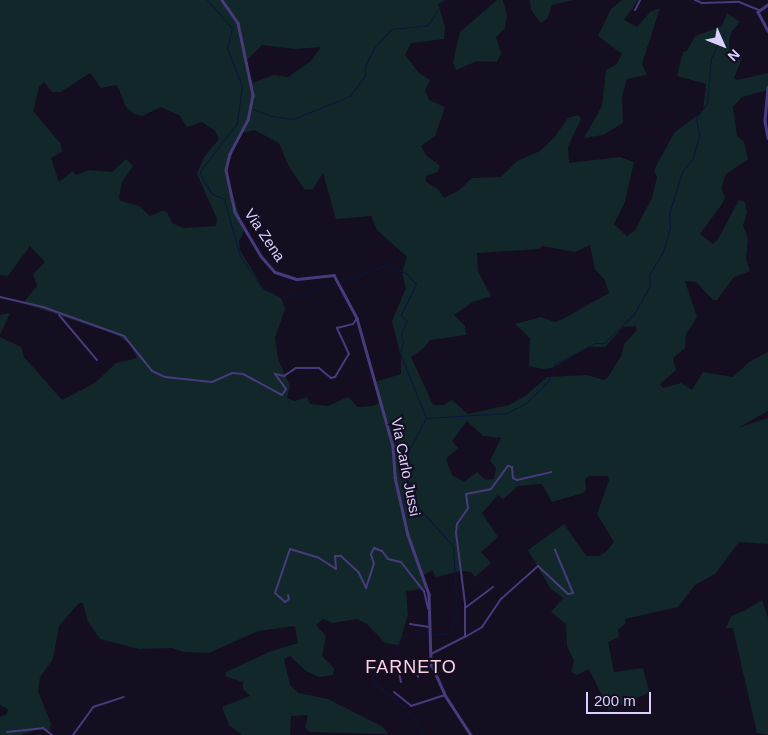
<!DOCTYPE html>
<style>
body{margin:0}
#map{position:relative;width:768px;height:735px;overflow:hidden;background:#140e20;font-family:Arial,sans-serif}
div>[style]{position:absolute}
.green>*{inset:0;background:#11272a}
.stream>*{height:1px;margin:-0.5px;padding:0 0.5px;transform-origin:0.5px;border-radius:0.5px;background:#0b163b}
.minor>*{height:2px;margin:-1px;padding:0 1px;transform-origin:1px;border-radius:1px;background:#483b7d}
.tertiary>*{height:2.5px;margin:-1.25px;padding:0 1.25px;transform-origin:1.25px;border-radius:1.25px;background:#483b7d}
span{translate:-50% -50%;white-space:nowrap;text-align:center;line-height:1.15;-webkit-text-stroke:4.5px #140e20;paint-order:stroke}
.street-label{font-size:15px;color:#dbcffd}
.quarter-label{font-size:18px;color:#fdd1e6;letter-spacing:1px}
.north{position:absolute;left:698px;top:20px;width:50px;height:50px;-webkit-text-stroke:4px #140e20;paint-order:stroke;rotate:134deg;font-size:14px;font-weight:700;line-height:20px;text-align:center;color:#dbcffd}
.north::after{content:'';display:block;margin:auto;width:18px;height:22px;background:#dbcffd;clip-path:polygon(50% 0,100% 100%,50% 72%,0 100%)}
.scale{position:absolute;left:586px;top:692px;width:65px;height:22px;box-sizing:border-box;border:2px solid #dbcffd;border-top:0;padding-left:6px;font-size:15px;line-height:18px;white-space:nowrap;color:#dbcffd;-webkit-text-stroke:4px #140e20;paint-order:stroke}
</style>
<div id="map">
<div class="green">
<div style="clip-path:polygon(evenodd,0 0,446px 0,438px 4px,445px 27px,444px 39px,411px 43px,405px 55px,419px 73px,430px 80px,425px 91px,429px 100px,445px 107px,435px 136px,421px 146px,426px 155px,440px 166px,437px 172px,426px 176px,426px 182px,438px 189px,444px 198px,458px 191px,472px 178px,501px 177px,517px 161px,540px 151px,554px 138px,568px 118px,578px 115px,581px 119px,568px 147px,569px 163px,620px 157px,634px 162px,625px 202px,614px 224px,627px 236px,635px 230px,652px 198px,657px 177px,654px 170px,674px 133px,703px 111px,706px 84px,677px 76px,683px 52px,687px 51px,695px 36px,722px 26px,727px 13px,740px 22px,732px 31px,729px 41px,729px 48px,743px 55px,734px 78px,737px 80px,768px 73px,768px 90px,742px 97px,733px 107px,737px 136px,744px 142px,748px 159px,726px 174px,721px 188px,725px 197px,722px 204px,700px 234px,713px 244px,718px 239px,739px 200px,745px 202px,747px 213px,743px 225px,748px 239px,746px 259px,750px 271px,734px 277px,717px 300px,713px 300px,696px 282px,685px 281px,697px 317px,686px 334px,685px 348px,673px 358px,676px 370px,660px 384px,663px 388px,681px 383px,692px 390px,703px 372px,733px 377px,749px 362px,768px 352px,768px 411px,738px 428px,768px 418px,768px 544px,739px 542px,715px 574px,695px 585px,678px 607px,625px 619px,626px 623px,618px 630px,619px 637px,608px 642px,614px 672px,643px 668px,649px 691px,646px 694px,609px 710px,589px 669px,577px 675px,571px 672px,574px 661px,567px 646px,566px 624px,551px 612px,563px 598px,550px 588px,528px 550px,564px 524px,586px 556px,599px 556px,607px 551px,614px 542px,597px 514px,609px 480px,608px 476px,589px 476px,585px 479px,586px 490px,583px 493px,552px 502px,542px 484px,518px 486px,503px 499px,498px 495px,482px 513px,498px 537px,481px 552px,491px 563px,475px 577px,471px 572px,461px 571px,436px 577px,432px 570px,422px 576px,426px 589px,406px 591px,408px 615px,399px 645px,385px 643px,367px 624px,357px 619px,332px 623px,323px 619px,316px 625px,326px 636px,322px 656px,334px 668px,333px 675px,319px 677px,306px 671px,290px 656px,284px 659px,290px 685px,298px 693px,328px 699px,383px 727px,388px 734px,310px 732px,305px 727px,308px 715px,291px 716px,290px 735px,242px 735px,229px 725px,222px 707px,250px 696px,243px 689px,243px 682px,225px 676px,226px 672px,269px 652px,298px 643px,295px 626px,258px 631px,209px 653px,184px 652px,172px 648px,139px 649px,100px 639px,88px 622px,83px 603px,79px 603px,59px 626px,53px 659px,40px 677px,38px 691px,51px 724px,49px 732px,42px 728px,21px 735px,0 735px,0 717px,7px 714px,8px 709px,0 705px,0 337px,21px 347px,24px 357px,62px 400px,95px 383px,116px 363px,137px 358px,130px 344px,117px 335px,23px 303px,37px 286px,33px 274px,45px 262px,30px 246px,8px 276px,0 275px,0 0,262px 45px,295px 49px,321px 47px,311px 61px,288px 77px,274px 75px,253px 83px,245px 62px,262px 45px,0 0,90px 73px,101px 88px,117px 85px,126px 107px,134px 114px,142px 116px,161px 107px,180px 116px,187px 127px,202px 122px,215px 131px,219px 139px,204px 157px,197px 174px,217px 219px,216px 226px,183px 228px,172px 223px,167px 212px,162px 211px,150px 216px,139px 206px,121px 201px,119px 198px,122px 182px,133px 166px,126px 159px,112px 172px,89px 170px,76px 175px,73px 171px,59px 182px,51px 158px,62px 152px,61px 144px,33px 111px,39px 87px,44px 82px,52px 92px,61px 92px,90px 73px,0 0,254px 130px,279px 143px,289px 167px,305px 190px,313px 189px,323px 173px,336px 219px,371px 216px,377px 230px,407px 257px,402px 273px,406px 288px,392px 321px,401px 357px,401px 374px,375px 382px,379px 403px,373px 406px,358px 407px,348px 397px,328px 406px,310px 404px,307px 397px,295px 401px,287px 398px,290px 386px,278px 359px,275px 338px,285px 309px,281px 297px,264px 290px,240px 250px,239px 241px,244px 231px,225px 169px,242px 133px,254px 130px,0 0,590px 245px,595px 269px,605px 280px,609px 293px,561px 320px,555px 322px,541px 317px,515px 324px,530px 338px,529px 366px,543px 369px,552px 368px,589px 347px,605px 347px,623px 327px,636px 326px,637px 330px,624px 344px,621px 356px,608px 377px,604px 380px,587px 375px,547px 377px,525px 396px,509px 405px,468px 414px,452px 400px,444px 405px,433px 405px,411px 357px,424px 348px,430px 340px,466px 335px,465px 326px,454px 315px,473px 302px,491px 296px,478px 271px,477px 253px,539px 249px,542px 246px,575px 252px,590px 245px,0 0,467px 421px,483px 436px,501px 438px,490px 461px,496px 468px,494px 479px,486px 480px,477px 472px,464px 482px,452px 475px,446px 459px,458px 448px,452px 441px,467px 421px)"></div>
<div style="clip-path:polygon(497px 0,503px 0,507px 16px,505px 28px,496px 37px,501px 53px,497px 62px,477px 61px,456px 70px,453px 62px,460px 32px)"></div>
<div style="clip-path:polygon(530px 0,573px 0,552px 5px,547px 19px,541px 23px,531px 10px)"></div>
<div style="clip-path:polygon(622px 0,638px 0,624px 20px,637px 27px,650px 12px,660px 8px,642px 64px,647px 75px,627px 79px,622px 96px,623px 123px,603px 135px,584px 138px,602px 106px,606px 70px,617px 64px,622px 54px,598px 36px,611px 9px)"></div>
<div style="clip-path:polygon(10px 313px,0 335px,0 315px)"></div>
<div style="clip-path:polygon(762px 600px,768px 618px,768px 735px,757px 733px,733px 628px,726px 628px,731px 616px,744px 611px)"></div>
</div>
<div class="stream">
<div style="left:207px;top:0;width:38px;rotate:48deg"></div>
<div style="left:232px;top:28px;width:21px;rotate:104deg"></div>
<div style="left:227px;top:48px;width:41px;rotate:68.5deg"></div>
<div style="left:242px;top:86px;width:37px;rotate:98deg"></div>
<div style="left:237px;top:123px;width:61px;rotate:127.6deg"></div>
<div style="left:200px;top:171px;width:7px;rotate:74deg"></div>
<div style="left:202px;top:178px;width:19px;rotate:58deg"></div>
<div style="left:212px;top:194px;width:13px;rotate:23deg"></div>
<div style="left:224px;top:199px;width:59px;rotate:74.3deg"></div>
<div style="left:240px;top:256px;width:37px;rotate:55deg"></div>
<div style="left:261px;top:286px;width:24px;rotate:30deg"></div>
<div style="left:282px;top:298px;width:56px;rotate:-15.5deg"></div>
<div style="left:253px;top:109px;width:19px;rotate:21deg"></div>
<div style="left:271px;top:116px;width:22px;rotate:8deg"></div>
<div style="left:293px;top:119px;width:61px;rotate:-22deg"></div>
<div style="left:350px;top:96px;width:26px;rotate:-54deg"></div>
<div style="left:365px;top:75px;width:9px;rotate:-90deg"></div>
<div style="left:365px;top:66px;width:20px;rotate:-63deg"></div>
<div style="left:374px;top:48px;width:25px;rotate:-48deg"></div>
<div style="left:391px;top:29px;width:37px;rotate:-6deg"></div>
<div style="left:428px;top:25px;width:30px;rotate:-57deg"></div>
<div style="left:340px;top:282px;width:49px;rotate:-20.3deg"></div>
<div style="left:386px;top:265px;width:22px;rotate:22deg"></div>
<div style="left:406px;top:273px;width:15px;rotate:48deg"></div>
<div style="left:416px;top:284px;width:34px;rotate:116deg"></div>
<div style="left:401px;top:315px;width:8px;rotate:45deg"></div>
<div style="left:407px;top:321px;width:13px;rotate:117deg"></div>
<div style="left:401px;top:333px;width:9px;rotate:77deg"></div>
<div style="left:403px;top:342px;width:11px;rotate:105deg"></div>
<div style="left:400px;top:353px;width:70px;rotate:68.2deg"></div>
<div style="left:426px;top:418px;width:51px;rotate:118.1deg"></div>
<div style="left:402px;top:463px;width:46px;rotate:70.8deg"></div>
<div style="left:417px;top:506px;width:54px;rotate:48deg"></div>
<div style="left:453px;top:546px;width:70px;rotate:86.7deg"></div>
<div style="left:457px;top:616px;width:17px;rotate:111deg"></div>
<div style="left:451px;top:632px;width:6px;rotate:162deg"></div>
<div style="left:445px;top:634px;width:43px;rotate:178.7deg"></div>
<div style="left:402px;top:635px;width:16px;rotate:112deg"></div>
<div style="left:396px;top:650px;width:35px;rotate:130deg"></div>
<div style="left:373px;top:677px;width:6px;rotate:81deg"></div>
<div style="left:374px;top:683px;width:41px;rotate:38deg"></div>
<div style="left:406px;top:708px;width:33px;rotate:55deg"></div>
<div style="left:426px;top:418px;width:81px;rotate:-3.5deg"></div>
<div style="left:507px;top:413px;width:21px;rotate:-28deg"></div>
<div style="left:526px;top:403px;width:30px;rotate:-44deg"></div>
<div style="left:548px;top:382px;width:19px;rotate:-69deg"></div>
<div style="left:555px;top:364px;width:45px;rotate:-27.7deg"></div>
<div style="left:595px;top:343px;width:9px"></div>
<div style="left:604px;top:343px;width:42px;rotate:-44deg"></div>
<div style="left:634px;top:314px;width:33px;rotate:-61deg"></div>
<div style="left:650px;top:285px;width:10px;rotate:-96deg"></div>
<div style="left:649px;top:275px;width:27px;rotate:-59deg"></div>
<div style="left:663px;top:252px;width:26px;rotate:-74deg"></div>
<div style="left:670px;top:227px;width:13px;rotate:-94deg"></div>
<div style="left:669px;top:214px;width:44px;rotate:-72.8deg"></div>
<div style="left:682px;top:172px;width:18px;rotate:-52deg"></div>
<div style="left:693px;top:158px;width:24px;rotate:-75deg"></div>
<div style="left:699px;top:135px;width:17px;rotate:-100deg"></div>
<div style="left:696px;top:118px;width:19px;rotate:-54deg"></div>
<div style="left:707px;top:103px;width:45px;rotate:-84.9deg"></div>
<div style="left:711px;top:58px;width:31px;rotate:-63deg"></div>
</div>
<div class="minor">
<div style="left:695px;top:0;width:8px;rotate:23deg"></div>
<div style="left:702px;top:3px;width:37px;rotate:-2deg"></div>
<div style="left:739px;top:2px;width:22px;rotate:22deg"></div>
<div style="left:635px;top:10px;width:11px;rotate:-63deg"></div>
<div style="left:0;top:297px;width:44px;rotate:13.1deg"></div>
<div style="left:43px;top:307px;width:86px;rotate:19.7deg"></div>
<div style="left:124px;top:336px;width:45px;rotate:51.3deg"></div>
<div style="left:152px;top:371px;width:14px;rotate:25deg"></div>
<div style="left:165px;top:377px;width:47px;rotate:6.1deg"></div>
<div style="left:212px;top:382px;width:22px;rotate:-24deg"></div>
<div style="left:232px;top:373px;width:11px;rotate:5deg"></div>
<div style="left:243px;top:374px;width:44px;rotate:28.3deg"></div>
<div style="left:282px;top:395px;width:7px;rotate:-56deg"></div>
<div style="left:286px;top:389px;width:19px;rotate:-126deg"></div>
<div style="left:275px;top:374px;width:9px;rotate:13deg"></div>
<div style="left:284px;top:376px;width:14px;rotate:-34deg"></div>
<div style="left:296px;top:368px;width:23px"></div>
<div style="left:319px;top:368px;width:16px;rotate:40deg"></div>
<div style="left:331px;top:378px;width:4px;rotate:-14deg"></div>
<div style="left:335px;top:377px;width:27px;rotate:-59deg"></div>
<div style="left:349px;top:354px;width:29px;rotate:-115deg"></div>
<div style="left:337px;top:328px;width:16px;rotate:-14deg"></div>
<div style="left:353px;top:324px;width:7px;rotate:-56deg"></div>
<div style="left:59px;top:315px;width:59px;rotate:49.8deg"></div>
<div style="left:288px;top:595px;width:4px;rotate:76deg"></div>
<div style="left:289px;top:599px;width:5px;rotate:143deg"></div>
<div style="left:285px;top:602px;width:13px;rotate:-138deg"></div>
<div style="left:275px;top:593px;width:46px;rotate:-71.2deg"></div>
<div style="left:290px;top:549px;width:30px;rotate:17deg"></div>
<div style="left:319px;top:558px;width:20px;rotate:33deg"></div>
<div style="left:336px;top:569px;width:13px;rotate:-94deg"></div>
<div style="left:335px;top:556px;width:6px"></div>
<div style="left:341px;top:556px;width:25px;rotate:43deg"></div>
<div style="left:359px;top:573px;width:17px;rotate:65deg"></div>
<div style="left:366px;top:588px;width:25px;rotate:-72deg"></div>
<div style="left:374px;top:564px;width:10px;rotate:-107deg"></div>
<div style="left:371px;top:554px;width:7px;rotate:-63deg"></div>
<div style="left:374px;top:548px;width:9px;rotate:21deg"></div>
<div style="left:382px;top:551px;width:10px;rotate:53deg"></div>
<div style="left:388px;top:559px;width:13px;rotate:13deg"></div>
<div style="left:401px;top:562px;width:37px;rotate:52deg"></div>
<div style="left:424px;top:591px;width:18px;rotate:77deg"></div>
<div style="left:465px;top:608px;width:35px;rotate:-37deg"></div>
<div style="left:410px;top:624px;width:18px;rotate:9deg"></div>
<div style="left:465px;top:637px;width:20px;rotate:-30deg"></div>
<div style="left:482px;top:627px;width:34px;rotate:-56deg"></div>
<div style="left:501px;top:599px;width:50px;rotate:-41.7deg"></div>
<div style="left:538px;top:566px;width:41px;rotate:43deg"></div>
<div style="left:568px;top:594px;width:5px;rotate:-11deg"></div>
<div style="left:573px;top:593px;width:47px;rotate:-112.7deg"></div>
<div style="left:431px;top:654px;width:38px;rotate:-27deg"></div>
<div style="left:465px;top:637px;width:34px;rotate:-90deg"></div>
<div style="left:465px;top:603px;width:71px;rotate:-97.3deg"></div>
<div style="left:456px;top:533px;width:9px;rotate:-84deg"></div>
<div style="left:457px;top:524px;width:19px;rotate:-55deg"></div>
<div style="left:468px;top:508px;width:14px;rotate:-98deg"></div>
<div style="left:466px;top:494px;width:25px;rotate:-11deg"></div>
<div style="left:491px;top:489px;width:29px;rotate:-54deg"></div>
<div style="left:508px;top:466px;width:4px;rotate:14deg"></div>
<div style="left:512px;top:467px;width:11px;rotate:85deg"></div>
<div style="left:513px;top:478px;width:4px;rotate:27deg"></div>
<div style="left:517px;top:480px;width:35px;rotate:-13deg"></div>
<div style="left:416px;top:666px;width:11px;rotate:80deg"></div>
<div style="left:401px;top:682px;width:9px;rotate:-103deg"></div>
<div style="left:399px;top:673px;width:7px;rotate:-16deg"></div>
<div style="left:406px;top:671px;width:4px;rotate:-90deg"></div>
<div style="left:406px;top:667px;width:26px;rotate:-2deg"></div>
<div style="left:394px;top:692px;width:22px;rotate:39deg"></div>
<div style="left:411px;top:706px;width:35px;rotate:-18deg"></div>
<div style="left:7px;top:732px;width:36px;rotate:-6deg"></div>
<div style="left:43px;top:728px;width:11px;rotate:38deg"></div>
<div style="left:73px;top:735px;width:34px;rotate:-54deg"></div>
<div style="left:93px;top:707px;width:32px;rotate:-18deg"></div>
</div>
<div class="tertiary">
<div style="left:222px;top:0;width:28px;rotate:55deg"></div>
<div style="left:238px;top:23px;width:74px;rotate:78.2deg"></div>
<div style="left:253px;top:95px;width:25px;rotate:101deg"></div>
<div style="left:248px;top:120px;width:38px;rotate:118deg"></div>
<div style="left:230px;top:154px;width:16px;rotate:104deg"></div>
<div style="left:226px;top:170px;width:43px;rotate:77.9deg"></div>
<div style="left:235px;top:212px;width:51px;rotate:59.4deg"></div>
<div style="left:261px;top:256px;width:21px;rotate:49deg"></div>
<div style="left:275px;top:272px;width:23px;rotate:18deg"></div>
<div style="left:297px;top:279px;width:37px;rotate:-6deg"></div>
<div style="left:334px;top:275px;width:49px;rotate:61.9deg"></div>
<div style="left:357px;top:318px;width:133px;rotate:74.3deg"></div>
<div style="left:393px;top:446px;width:31px;rotate:86deg"></div>
<div style="left:395px;top:477px;width:59px;rotate:77.4deg"></div>
<div style="left:408px;top:535px;width:63px;rotate:70.4deg"></div>
<div style="left:429px;top:594px;width:69px;rotate:88.3deg"></div>
<div style="left:431px;top:663px;width:35px;rotate:66deg"></div>
<div style="left:445px;top:695px;width:48px;rotate:57deg"></div>
<div style="left:768px;top:5px;width:12px;rotate:145deg"></div>
<div style="left:758px;top:12px;width:21px;rotate:62deg"></div>
<div style="left:768px;top:87px;width:34px;rotate:95deg"></div>
<div style="left:765px;top:121px;width:17px;rotate:80deg"></div>
</div>
<div class="street-label">
<span style="left:265px;top:235px;rotate:56deg">Via Zena</span>
<span style="left:406px;top:467px;rotate:79deg">Via Carlo Jussi</span>
</div>
<div class="quarter-label">
<span style="left:411px;top:667px">FARNETO</span>
</div>
<div class="north">N</div>
<div class="scale">200 m</div>
</div>
